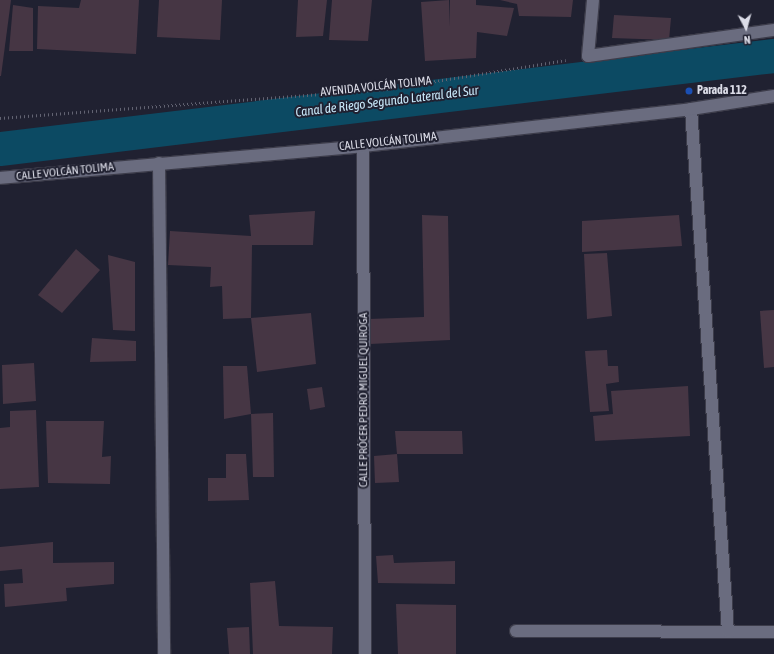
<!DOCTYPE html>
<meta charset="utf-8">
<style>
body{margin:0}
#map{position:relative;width:774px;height:654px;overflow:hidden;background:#202131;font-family:"Asap Condensed",sans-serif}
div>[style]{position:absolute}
.canal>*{height:34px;margin:-17px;padding:0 17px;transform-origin:17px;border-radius:17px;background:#0c4a63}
.building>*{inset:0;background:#463644}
.path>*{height:2.5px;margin-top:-1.25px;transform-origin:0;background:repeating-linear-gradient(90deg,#626372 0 1px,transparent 0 4px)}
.roads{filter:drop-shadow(1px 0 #3c3c4a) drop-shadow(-1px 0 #3c3c4a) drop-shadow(0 1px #3c3c4a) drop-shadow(0 -1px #3c3c4a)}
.lane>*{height:12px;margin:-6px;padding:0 6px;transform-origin:6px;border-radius:6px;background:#6a6c7f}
.street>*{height:12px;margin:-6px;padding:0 6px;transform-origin:6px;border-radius:6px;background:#6a6c7f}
.secondary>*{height:12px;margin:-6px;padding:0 6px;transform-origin:6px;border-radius:6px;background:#6a6c7f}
.dots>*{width:11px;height:11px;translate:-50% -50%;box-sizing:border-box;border:2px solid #202131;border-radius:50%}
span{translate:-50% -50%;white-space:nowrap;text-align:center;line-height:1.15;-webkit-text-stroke:4px #202131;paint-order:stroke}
.street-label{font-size:12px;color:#dbdce7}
.poi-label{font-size:12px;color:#dbdce7;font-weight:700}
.left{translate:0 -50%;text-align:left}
.water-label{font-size:13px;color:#c7e7f8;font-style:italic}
.north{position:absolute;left:726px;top:8px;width:40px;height:40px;-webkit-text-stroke:3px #202131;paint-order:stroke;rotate:174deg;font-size:11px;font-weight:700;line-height:16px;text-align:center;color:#dbdce7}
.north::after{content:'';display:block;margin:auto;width:14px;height:18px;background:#dbdce7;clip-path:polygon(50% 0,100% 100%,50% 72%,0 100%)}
</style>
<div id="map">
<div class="canal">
<div style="left:0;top:149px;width:780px;rotate:-6.85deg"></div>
</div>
<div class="building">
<div style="clip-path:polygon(0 0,11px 0,1px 76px,0 76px)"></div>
<div style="clip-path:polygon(81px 0,139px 0,136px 54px,37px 49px,38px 6px,79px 8px)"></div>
<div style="clip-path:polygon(159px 0,222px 0,220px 40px,157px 37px)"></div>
<div style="clip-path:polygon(298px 0,327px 0,323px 36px,296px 37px)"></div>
<div style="clip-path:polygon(332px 0,372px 0,368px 41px,329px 40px)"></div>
<div style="clip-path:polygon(449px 0,450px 27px,450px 0,476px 0,476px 5px,514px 8px,507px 36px,477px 32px,476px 58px,425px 61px,421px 2px)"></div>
<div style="clip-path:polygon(500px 0,573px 0,571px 17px,519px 16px,517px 4px)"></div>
<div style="clip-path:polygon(13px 5px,33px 8px,33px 51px,9px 51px)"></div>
<div style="clip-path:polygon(614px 15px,671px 18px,669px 40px,612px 38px)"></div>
<div style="clip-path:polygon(315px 211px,313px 245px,252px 245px,251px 318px,311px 313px,316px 364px,257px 372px,251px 318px,223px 319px,222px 286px,210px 287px,211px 267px,168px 265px,170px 231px,251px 236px,249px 215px)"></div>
<div style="clip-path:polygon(422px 215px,448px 216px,450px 340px,370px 344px,369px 319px,424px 317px)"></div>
<div style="clip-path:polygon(679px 215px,682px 246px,582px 252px,582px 221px)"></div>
<div style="clip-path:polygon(76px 249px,100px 270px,62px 313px,38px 295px)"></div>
<div style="clip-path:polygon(607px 253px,612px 316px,587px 319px,584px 254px)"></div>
<div style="clip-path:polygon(108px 255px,135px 262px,135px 331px,113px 330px)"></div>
<div style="clip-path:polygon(774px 310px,774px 367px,764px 368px,760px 311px)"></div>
<div style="clip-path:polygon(92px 338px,136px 341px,136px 361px,90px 362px)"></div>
<div style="clip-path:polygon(607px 350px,608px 366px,618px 366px,619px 382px,606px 384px,609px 411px,590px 412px,585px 351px)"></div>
<div style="clip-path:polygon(34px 363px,36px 401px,3px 404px,2px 365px)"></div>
<div style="clip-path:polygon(223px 366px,247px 366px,251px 414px,224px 419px)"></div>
<div style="clip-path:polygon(688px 386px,690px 436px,595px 441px,593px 416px,613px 414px,611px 391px)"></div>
<div style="clip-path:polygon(322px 387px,325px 407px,310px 410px,307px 389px)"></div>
<div style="clip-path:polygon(36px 410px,39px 487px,0 489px,0 428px,10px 427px,10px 411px)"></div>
<div style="clip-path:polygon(273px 413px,274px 477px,253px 477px,251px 414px)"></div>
<div style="clip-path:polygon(46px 421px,104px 421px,102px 457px,111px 456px,110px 484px,48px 483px)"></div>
<div style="clip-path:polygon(395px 431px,462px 431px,463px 454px,397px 454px)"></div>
<div style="clip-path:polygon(226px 454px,246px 454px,249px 500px,208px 501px,208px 478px,226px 478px)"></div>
<div style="clip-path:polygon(397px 454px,399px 482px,375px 483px,374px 456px)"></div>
<div style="clip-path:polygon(53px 542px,53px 563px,114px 562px,114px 584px,66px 588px,67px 601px,5px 607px,4px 584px,23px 583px,22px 569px,0 571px,0 547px)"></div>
<div style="clip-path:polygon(393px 555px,394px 563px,455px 561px,455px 584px,378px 583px,376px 556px)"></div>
<div style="clip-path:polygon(275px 581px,279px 626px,333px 627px,332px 654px,253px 654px,250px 583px)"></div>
<div style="clip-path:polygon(396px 604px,456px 605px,456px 654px,398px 654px)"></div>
<div style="clip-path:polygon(249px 627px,250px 654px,229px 654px,227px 628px)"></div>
</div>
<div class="path">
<div style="left:0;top:118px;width:388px;rotate:-4.3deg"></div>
<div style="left:387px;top:89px;width:181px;rotate:-9.2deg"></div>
</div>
<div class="roads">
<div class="lane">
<div style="left:516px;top:631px;width:258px;rotate:0.2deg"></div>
</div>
<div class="street">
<div style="left:593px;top:0;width:56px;rotate:95.1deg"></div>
<div style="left:588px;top:56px;width:188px;rotate:-8deg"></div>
<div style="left:691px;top:109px;width:524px;rotate:85.95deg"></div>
<div style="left:363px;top:146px;width:508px;rotate:89.77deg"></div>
<div style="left:159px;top:163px;width:491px;rotate:89.4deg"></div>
</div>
<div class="secondary">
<div style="left:0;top:178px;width:364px;rotate:-5deg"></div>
<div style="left:363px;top:146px;width:330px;rotate:-6.4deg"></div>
<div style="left:691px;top:109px;width:84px;rotate:-8.9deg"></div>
</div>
</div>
<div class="dots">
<div style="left:689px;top:91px;background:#1a4fb4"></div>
</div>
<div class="street-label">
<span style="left:376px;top:87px;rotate:-6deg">AVENIDA VOLCÁN TOLIMA</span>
<span style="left:388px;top:142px;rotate:-6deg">CALLE VOLCÁN TOLIMA</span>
<span style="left:65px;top:172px;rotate:-6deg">CALLE VOLCÁN TOLIMA</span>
<span style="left:364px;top:400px;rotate:-90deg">CALLE PRÓCER PEDRO MIGUEL QUIROGA</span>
</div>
<div class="poi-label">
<span class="left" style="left:697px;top:91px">Parada 112</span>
</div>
<div class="water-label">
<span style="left:387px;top:102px;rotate:-7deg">Canal de Riego Segundo Lateral del Sur</span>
</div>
<div class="north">N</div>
</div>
